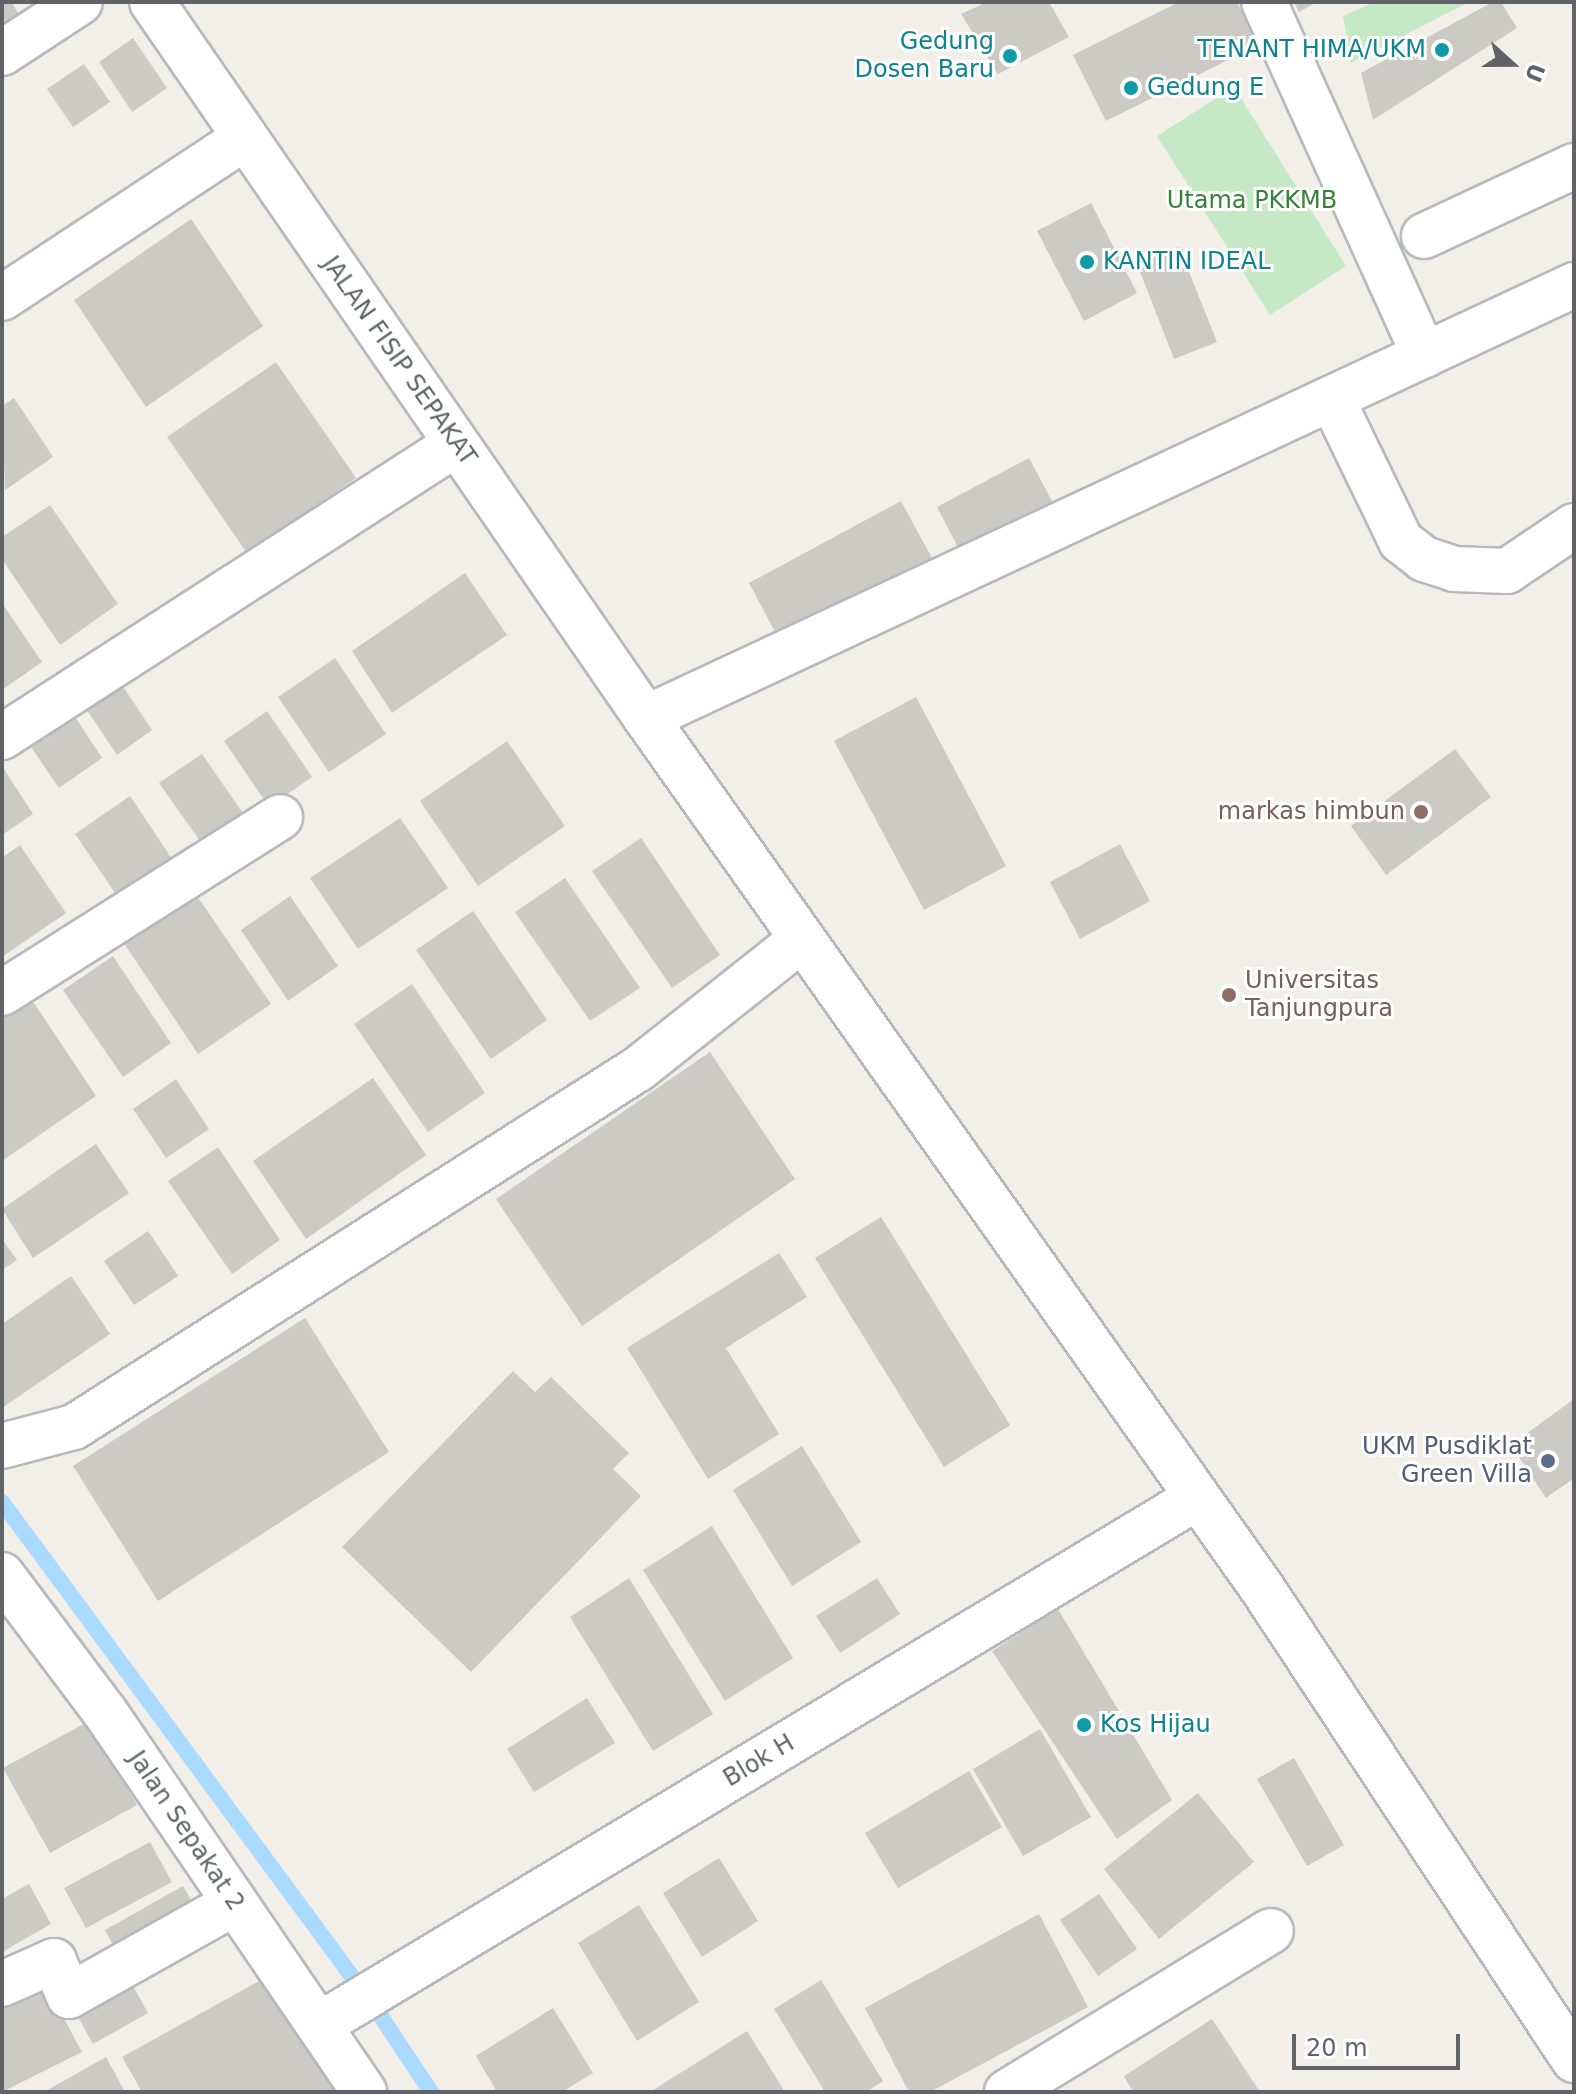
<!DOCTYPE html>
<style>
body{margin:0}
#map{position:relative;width:1576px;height:2094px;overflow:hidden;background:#f1efe8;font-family:"DejaVu Sans",sans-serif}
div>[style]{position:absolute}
.green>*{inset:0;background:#c5e8c5}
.stream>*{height:16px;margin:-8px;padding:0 8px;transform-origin:8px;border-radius:8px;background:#aadaff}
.building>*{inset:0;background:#cccac5}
.roads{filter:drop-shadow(2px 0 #b5b8bc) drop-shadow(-2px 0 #b5b8bc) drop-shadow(0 2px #b5b8bc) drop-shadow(0 -2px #b5b8bc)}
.minor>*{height:44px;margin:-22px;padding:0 22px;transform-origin:22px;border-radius:22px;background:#fff}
.dots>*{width:22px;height:22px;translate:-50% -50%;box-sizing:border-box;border:4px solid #fff;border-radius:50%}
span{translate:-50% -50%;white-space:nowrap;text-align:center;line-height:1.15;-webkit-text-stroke:6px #fff;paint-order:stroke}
.culture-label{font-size:24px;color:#0d838f}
.right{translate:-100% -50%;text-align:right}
.left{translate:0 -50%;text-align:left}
.park-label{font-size:24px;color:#348238}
.street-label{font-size:24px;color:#5f6368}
.education-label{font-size:24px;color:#785e54}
.service-label{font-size:24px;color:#4e5e75}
.frame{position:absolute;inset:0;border:4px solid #5f6368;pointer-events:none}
.north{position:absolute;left:1472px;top:24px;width:80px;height:80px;-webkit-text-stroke:6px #fff;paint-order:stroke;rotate:111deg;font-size:22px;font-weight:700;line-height:32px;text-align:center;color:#5f6368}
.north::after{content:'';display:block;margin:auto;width:28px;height:36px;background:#5f6368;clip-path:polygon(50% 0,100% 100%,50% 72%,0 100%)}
.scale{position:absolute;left:1292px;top:2034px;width:168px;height:36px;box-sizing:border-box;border:4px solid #5f6368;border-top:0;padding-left:10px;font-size:24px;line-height:28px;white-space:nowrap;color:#5f6368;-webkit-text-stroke:6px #fff;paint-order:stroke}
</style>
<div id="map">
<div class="green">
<div style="clip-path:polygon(1375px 2px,1469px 2px,1351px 63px,1343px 16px)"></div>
<div style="clip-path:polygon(1234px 87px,1346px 266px,1270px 315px,1157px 136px)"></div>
</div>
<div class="stream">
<div style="left:2px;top:1502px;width:630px;rotate:53.58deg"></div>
<div style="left:376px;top:2009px;width:100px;rotate:56.5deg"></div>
</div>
<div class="building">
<div style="clip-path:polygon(2px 2px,11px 2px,22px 18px,2px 31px)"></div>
<div style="clip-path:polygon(987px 2px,1049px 2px,1069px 37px,998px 74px,961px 14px)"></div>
<div style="clip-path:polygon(1179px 2px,1237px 2px,1258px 45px,1106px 121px,1073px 55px)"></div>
<div style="clip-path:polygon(1294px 2px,1317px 2px,1299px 12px)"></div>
<div style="clip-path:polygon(1493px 2px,1501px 2px,1517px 28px,1373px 120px,1361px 73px)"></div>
<div style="clip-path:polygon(133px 38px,167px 88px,132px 112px,99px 62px)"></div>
<div style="clip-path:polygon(84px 64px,110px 102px,73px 127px,47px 89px)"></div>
<div style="clip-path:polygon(1091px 203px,1137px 293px,1084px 321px,1037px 231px)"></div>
<div style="clip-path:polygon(191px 219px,263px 326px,146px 407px,74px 300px)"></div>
<div style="clip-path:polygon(1179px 247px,1217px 342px,1174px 359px,1137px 264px)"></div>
<div style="clip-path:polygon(276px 362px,356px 478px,247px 553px,167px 437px)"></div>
<div style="clip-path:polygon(14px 398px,53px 457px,5px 490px,2px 406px)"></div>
<div style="clip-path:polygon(1029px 458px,1053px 503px,961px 553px,937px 507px)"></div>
<div style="clip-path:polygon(901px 501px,933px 560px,781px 643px,749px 583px)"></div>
<div style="clip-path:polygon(50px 505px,118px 604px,60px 645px,2px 559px,2px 537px)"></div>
<div style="clip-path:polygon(465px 573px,507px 635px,392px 713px,352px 651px)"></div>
<div style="clip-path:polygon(2px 603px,42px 662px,2px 690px)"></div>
<div style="clip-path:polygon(335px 658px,386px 734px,329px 772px,278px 697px)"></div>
<div style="clip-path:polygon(118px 679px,152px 730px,117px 755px,83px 704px)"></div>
<div style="clip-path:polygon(916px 697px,1006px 866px,924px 910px,834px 741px)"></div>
<div style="clip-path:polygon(267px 711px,312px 777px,269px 807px,224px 741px)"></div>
<div style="clip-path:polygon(75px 717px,102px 758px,59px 788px,31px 747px)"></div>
<div style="clip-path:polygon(507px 741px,565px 826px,478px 886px,420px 801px)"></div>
<div style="clip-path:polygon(1455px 749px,1491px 797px,1386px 875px,1351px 826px)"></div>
<div style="clip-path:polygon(202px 754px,247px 819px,205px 848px,159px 783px)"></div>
<div style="clip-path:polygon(2px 766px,33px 814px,2px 835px)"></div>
<div style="clip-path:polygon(130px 796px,172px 859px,117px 896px,75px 834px)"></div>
<div style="clip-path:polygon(400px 818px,448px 888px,358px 949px,310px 878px)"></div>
<div style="clip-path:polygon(641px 838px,720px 955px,672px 988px,592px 871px)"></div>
<div style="clip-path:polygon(1120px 844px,1150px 901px,1080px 939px,1050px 882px)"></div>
<div style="clip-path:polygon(20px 845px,66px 913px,2px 957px,2px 858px)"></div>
<div style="clip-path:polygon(565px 878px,640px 988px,590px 1021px,515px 912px)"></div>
<div style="clip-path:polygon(193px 890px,271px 1004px,198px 1054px,121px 939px)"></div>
<div style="clip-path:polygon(290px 896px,338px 966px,288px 1001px,241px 930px)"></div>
<div style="clip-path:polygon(473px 911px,547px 1020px,491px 1059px,416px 950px)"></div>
<div style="clip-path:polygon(113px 956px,171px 1043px,123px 1077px,63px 990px)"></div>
<div style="clip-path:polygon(412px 984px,485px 1093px,428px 1132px,354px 1024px)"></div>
<div style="clip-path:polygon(30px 997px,96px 1096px,2px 1161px,2px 1016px)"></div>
<div style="clip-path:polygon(710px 1052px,795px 1179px,582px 1326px,496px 1199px)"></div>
<div style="clip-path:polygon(373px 1078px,426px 1155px,306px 1239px,253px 1161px)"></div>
<div style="clip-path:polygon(176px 1079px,209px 1129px,166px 1158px,133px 1109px)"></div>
<div style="clip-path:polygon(96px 1144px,129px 1193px,33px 1258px,2px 1209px)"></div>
<div style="clip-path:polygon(218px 1147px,280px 1240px,232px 1274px,168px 1181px)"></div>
<div style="clip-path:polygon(881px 1217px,1010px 1425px,944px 1467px,815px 1258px)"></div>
<div style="clip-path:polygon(148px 1231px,178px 1276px,134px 1305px,104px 1261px)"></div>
<div style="clip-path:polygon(2px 1239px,17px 1260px,2px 1270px)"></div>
<div style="clip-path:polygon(779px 1253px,807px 1297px,726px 1348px,779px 1434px,708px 1479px,627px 1348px)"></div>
<div style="clip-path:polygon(71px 1276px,110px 1334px,2px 1408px,2px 1324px)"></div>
<div style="clip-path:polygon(305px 1318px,389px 1452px,158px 1601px,73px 1466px)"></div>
<div style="clip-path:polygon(513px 1371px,535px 1392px,551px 1377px,629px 1453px,613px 1469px,641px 1496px,471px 1672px,342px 1547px)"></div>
<div style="clip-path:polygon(1574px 1399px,1574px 1478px,1546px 1498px,1511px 1445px)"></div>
<div style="clip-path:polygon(802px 1446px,861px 1542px,792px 1586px,733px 1490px)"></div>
<div style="clip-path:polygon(712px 1526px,793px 1658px,725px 1701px,643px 1570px)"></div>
<div style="clip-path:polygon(629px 1578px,713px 1714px,653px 1751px,570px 1617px)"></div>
<div style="clip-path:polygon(877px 1578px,900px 1614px,840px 1653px,816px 1616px)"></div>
<div style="clip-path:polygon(1058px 1609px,1172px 1800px,1117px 1839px,992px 1651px)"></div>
<div style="clip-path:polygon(587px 1698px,615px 1743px,534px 1792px,507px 1749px)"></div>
<div style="clip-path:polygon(91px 1720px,137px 1805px,50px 1853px,3px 1768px)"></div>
<div style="clip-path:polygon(1040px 1729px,1091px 1817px,1023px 1856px,973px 1769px)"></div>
<div style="clip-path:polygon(1294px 1758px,1344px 1845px,1307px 1866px,1257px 1779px)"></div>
<div style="clip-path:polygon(969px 1771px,1002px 1827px,898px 1888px,865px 1833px)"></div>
<div style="clip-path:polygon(1198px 1793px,1254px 1862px,1159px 1939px,1104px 1869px)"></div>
<div style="clip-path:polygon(150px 1842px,172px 1882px,86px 1928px,64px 1888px)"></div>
<div style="clip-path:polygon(719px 1858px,758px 1921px,702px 1957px,663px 1893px)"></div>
<div style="clip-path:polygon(29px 1884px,51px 1924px,2px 1952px,2px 1899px)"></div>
<div style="clip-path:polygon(183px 1886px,198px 1912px,119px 1957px,105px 1930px)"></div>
<div style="clip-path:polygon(1099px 1894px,1137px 1949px,1098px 1976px,1060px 1920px)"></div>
<div style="clip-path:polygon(639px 1905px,699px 2002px,637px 2041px,578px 1943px)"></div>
<div style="clip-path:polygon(1039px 1914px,1088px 2007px,930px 2092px,909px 2092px,865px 2008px)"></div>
<div style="clip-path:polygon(270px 1975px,334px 2092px,142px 2092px,122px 2057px)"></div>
<div style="clip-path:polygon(41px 1976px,82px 2052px,2px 2092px,2px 1997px)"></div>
<div style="clip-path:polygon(129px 1979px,148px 2013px,93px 2044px,74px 2010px)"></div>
<div style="clip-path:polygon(821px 1980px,883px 2081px,866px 2092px,825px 2092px,774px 2009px)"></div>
<div style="clip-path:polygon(553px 2008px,593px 2073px,562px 2092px,497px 2092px,476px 2056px)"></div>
<div style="clip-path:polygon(1212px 2019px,1260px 2092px,1133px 2092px,1124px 2076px)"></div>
<div style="clip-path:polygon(747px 2031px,785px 2092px,650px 2092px)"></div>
<div style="clip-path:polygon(106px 2057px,125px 2092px,44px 2092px)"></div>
</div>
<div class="roads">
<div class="minor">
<div style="left:152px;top:2px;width:870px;rotate:55.4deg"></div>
<div style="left:646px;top:718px;width:1066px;rotate:54.7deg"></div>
<div style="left:1262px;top:1588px;width:566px;rotate:56.53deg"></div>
<div style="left:1264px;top:2px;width:388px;rotate:65.6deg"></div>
<div style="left:2px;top:53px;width:93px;rotate:-33.2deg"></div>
<div style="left:1424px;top:236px;width:166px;rotate:-25deg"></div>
<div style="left:2px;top:298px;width:291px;rotate:-33.4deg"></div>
<div style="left:1333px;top:401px;width:156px;rotate:64.1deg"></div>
<div style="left:1401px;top:541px;width:29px;rotate:38deg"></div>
<div style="left:1424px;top:559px;width:32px;rotate:18deg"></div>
<div style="left:1454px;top:569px;width:53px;rotate:2.2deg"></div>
<div style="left:1507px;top:571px;width:81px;rotate:-33.9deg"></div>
<div style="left:646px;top:718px;width:1024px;rotate:-25.01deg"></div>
<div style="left:2px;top:737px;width:540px;rotate:-32.84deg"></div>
<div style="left:2px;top:993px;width:329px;rotate:-32.3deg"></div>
<div style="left:2px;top:1446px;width:74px;rotate:-14.8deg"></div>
<div style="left:74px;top:1427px;width:668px;rotate:-32.41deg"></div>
<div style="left:638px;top:1069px;width:209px;rotate:-38.4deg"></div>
<div style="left:2px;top:1575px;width:171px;rotate:53.1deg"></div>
<div style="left:105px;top:1712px;width:460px;rotate:55.7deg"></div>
<div style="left:2px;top:1984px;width:57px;rotate:-23.9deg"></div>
<div style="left:54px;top:1961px;width:38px;rotate:67deg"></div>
<div style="left:69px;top:1996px;width:190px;rotate:-29.3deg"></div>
<div style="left:319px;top:2025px;width:1025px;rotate:-30.99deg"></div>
<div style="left:1007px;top:2092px;width:309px;rotate:-31.4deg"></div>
</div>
</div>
<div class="dots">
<div style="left:1442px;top:50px;background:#0f9aa8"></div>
<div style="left:1010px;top:56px;background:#0f9aa8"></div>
<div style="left:1131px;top:88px;background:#0f9aa8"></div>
<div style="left:1087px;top:262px;background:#0f9aa8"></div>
<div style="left:1421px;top:812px;background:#8d6e63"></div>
<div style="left:1229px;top:995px;background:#8d6e63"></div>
<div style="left:1548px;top:1461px;background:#5c6f8a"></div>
<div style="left:1084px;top:1725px;background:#0f9aa8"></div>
</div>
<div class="culture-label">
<span class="right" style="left:994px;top:56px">Gedung<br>Dosen Baru</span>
<span class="right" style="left:1426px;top:50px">TENANT HIMA/UKM</span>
<span class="left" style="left:1147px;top:88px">Gedung E</span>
<span class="left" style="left:1103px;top:262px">KANTIN IDEAL</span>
<span class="left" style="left:1100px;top:1725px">Kos Hijau</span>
</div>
<div class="park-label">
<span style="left:1252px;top:201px">Utama PKKMB</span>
</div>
<div class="street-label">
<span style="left:399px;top:361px;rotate:55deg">JALAN FISIP SEPAKAT</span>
<span style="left:759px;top:1761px;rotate:-31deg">Blok H</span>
<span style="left:186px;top:1831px;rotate:56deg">Jalan Sepakat 2</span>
</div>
<div class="education-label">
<span class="right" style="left:1405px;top:812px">markas himbun</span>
<span class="left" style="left:1245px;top:995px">Universitas<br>Tanjungpura</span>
</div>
<div class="service-label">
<span class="right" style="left:1532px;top:1461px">UKM Pusdiklat<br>Green Villa</span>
</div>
<div class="frame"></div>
<div class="north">U</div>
<div class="scale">20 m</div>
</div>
